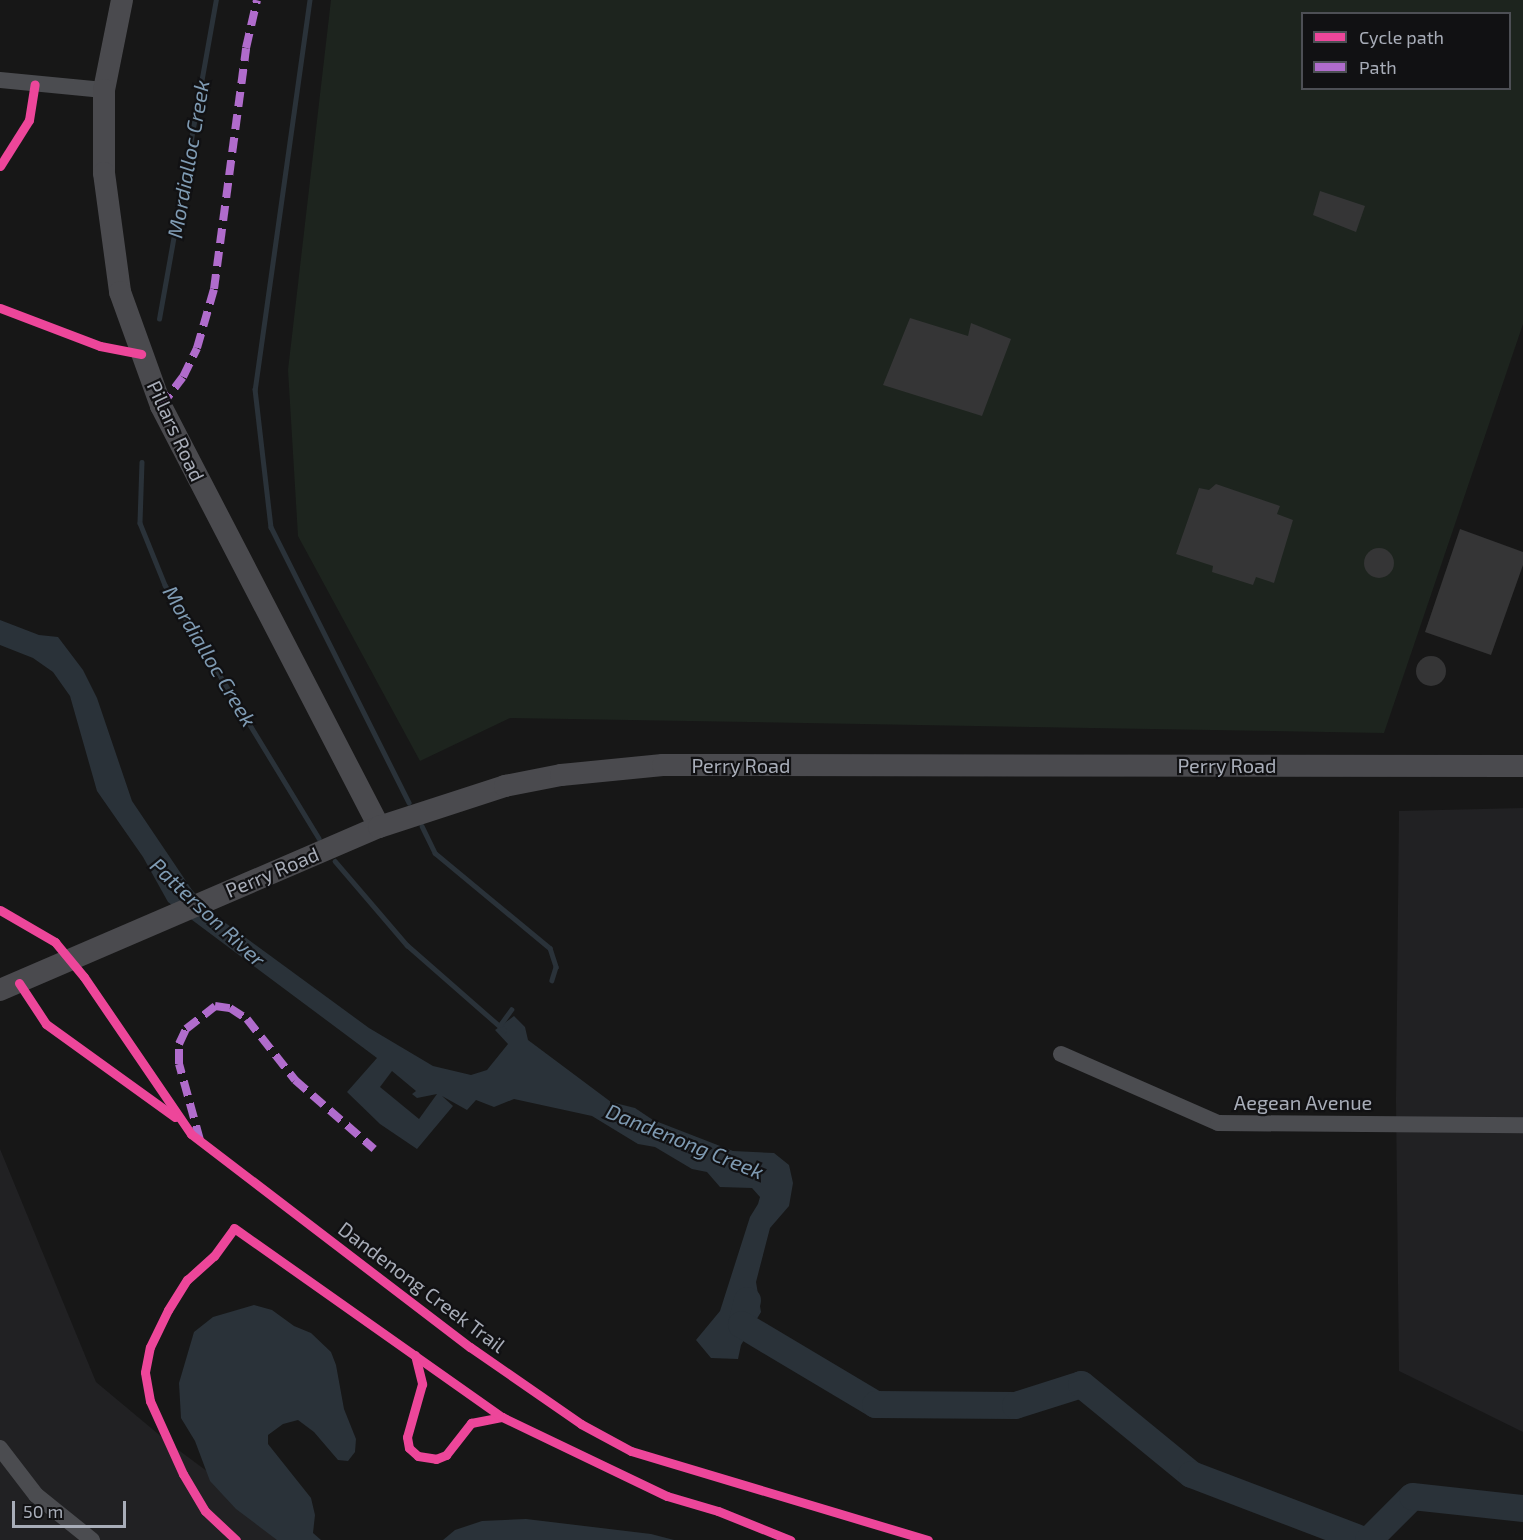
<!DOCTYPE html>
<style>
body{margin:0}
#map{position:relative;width:1523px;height:1540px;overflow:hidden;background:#171717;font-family:"Exo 2",sans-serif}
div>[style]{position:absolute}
.built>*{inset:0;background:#212123}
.green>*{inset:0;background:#1d241e}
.water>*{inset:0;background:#2a3239}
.stream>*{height:4.5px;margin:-2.25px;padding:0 2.25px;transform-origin:2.25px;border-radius:2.25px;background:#2a3239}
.river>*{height:27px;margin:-13.5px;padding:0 13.5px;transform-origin:13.5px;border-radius:13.5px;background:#2a3239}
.building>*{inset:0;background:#353536}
.round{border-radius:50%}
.minor>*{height:16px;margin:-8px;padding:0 8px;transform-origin:8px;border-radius:8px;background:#4b4c50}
.secondary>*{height:22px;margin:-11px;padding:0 11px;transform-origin:11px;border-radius:11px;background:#4a4a4e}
.quiet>*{height:8px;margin-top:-4px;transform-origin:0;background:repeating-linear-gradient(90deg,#b06ccc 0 15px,transparent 0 23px)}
.cycleway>*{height:9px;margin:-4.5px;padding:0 4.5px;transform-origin:4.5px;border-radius:4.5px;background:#ed469a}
span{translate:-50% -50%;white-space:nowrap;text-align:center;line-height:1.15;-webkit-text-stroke:4.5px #111113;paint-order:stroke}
.street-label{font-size:20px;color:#a8adb8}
.water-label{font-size:21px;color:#7f9bb3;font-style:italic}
.legend{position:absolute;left:1301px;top:12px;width:210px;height:78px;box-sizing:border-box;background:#111113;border:2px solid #4d4f55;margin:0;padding:8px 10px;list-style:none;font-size:18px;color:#a8adb8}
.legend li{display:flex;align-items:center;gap:12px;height:30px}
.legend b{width:30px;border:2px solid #4d4f55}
.scale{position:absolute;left:12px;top:1501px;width:114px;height:27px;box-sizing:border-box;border:3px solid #a8adb8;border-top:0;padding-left:8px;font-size:18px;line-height:21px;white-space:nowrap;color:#a8adb8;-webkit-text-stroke:4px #111113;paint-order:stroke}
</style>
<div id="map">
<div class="built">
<div style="clip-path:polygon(1523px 808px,1523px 1432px,1399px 1371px,1396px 1101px,1399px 811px)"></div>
<div style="clip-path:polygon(0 1149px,96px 1382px,169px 1443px,300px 1540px,0 1540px)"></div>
</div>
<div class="green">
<div style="clip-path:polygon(evenodd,331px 0,1523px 0,1523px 324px,1384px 733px,510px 718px,420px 761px,298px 536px,288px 370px,331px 0,1302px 14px,1510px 14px,1510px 88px,1302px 88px,1302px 14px)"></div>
</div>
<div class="water">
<div style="clip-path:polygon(evenodd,0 620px,39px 635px,58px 637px,83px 670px,97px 698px,132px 801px,192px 890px,216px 916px,369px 1028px,433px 1066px,471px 1075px,487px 1070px,508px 1044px,495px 1030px,514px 1016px,525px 1027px,528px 1040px,611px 1102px,635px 1108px,653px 1120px,733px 1151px,774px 1153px,789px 1165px,793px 1183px,789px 1206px,770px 1228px,756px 1282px,761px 1312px,741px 1345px,738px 1359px,711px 1358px,696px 1340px,720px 1311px,750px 1217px,758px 1204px,760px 1197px,752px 1188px,720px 1187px,707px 1172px,692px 1169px,655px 1147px,638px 1144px,592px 1116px,514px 1099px,494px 1107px,476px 1100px,467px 1110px,442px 1096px,453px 1106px,417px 1149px,380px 1124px,347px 1092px,377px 1058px,168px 902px,143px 857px,97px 791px,70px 696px,53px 672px,33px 658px,0 645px,0 620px,392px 1071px,416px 1091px,412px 1094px,417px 1098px,437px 1094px,419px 1119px,380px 1087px,392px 1071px)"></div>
<div style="clip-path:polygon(254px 1305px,272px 1310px,294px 1326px,311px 1333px,331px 1352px,336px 1365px,344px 1409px,356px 1439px,355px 1452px,348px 1461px,338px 1460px,314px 1432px,298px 1420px,283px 1424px,268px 1435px,268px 1444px,311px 1498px,315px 1515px,313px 1533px,321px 1540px,277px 1540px,236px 1509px,210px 1481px,195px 1441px,181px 1418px,179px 1383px,194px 1332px,213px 1317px)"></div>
<div style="clip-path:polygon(526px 1519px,651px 1534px,674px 1540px,443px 1540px,455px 1530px,482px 1521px)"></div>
</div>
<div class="stream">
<div style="left:310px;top:0;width:393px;rotate:98deg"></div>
<div style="left:255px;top:389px;width:139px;rotate:83.4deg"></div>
<div style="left:271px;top:527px;width:308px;rotate:63.4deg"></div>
<div style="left:159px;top:319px;width:324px;rotate:-79.9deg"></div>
<div style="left:142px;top:462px;width:61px;rotate:91.9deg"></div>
<div style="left:140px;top:523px;width:67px;rotate:68deg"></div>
<div style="left:165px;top:585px;width:296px;rotate:58.7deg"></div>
<div style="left:422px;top:826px;width:30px;rotate:64deg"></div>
<div style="left:435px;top:853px;width:149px;rotate:39.6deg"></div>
<div style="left:550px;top:948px;width:20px;rotate:72deg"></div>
<div style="left:556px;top:967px;width:14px;rotate:107deg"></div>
<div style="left:335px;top:861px;width:111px;rotate:49.4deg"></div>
<div style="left:407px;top:945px;width:129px;rotate:41.2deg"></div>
<div style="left:500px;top:1025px;width:19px;rotate:-54deg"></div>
</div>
<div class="river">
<div style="left:747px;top:1300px;width:25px;rotate:104deg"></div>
<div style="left:741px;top:1324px;width:156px;rotate:30.8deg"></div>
<div style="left:875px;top:1404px;width:140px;rotate:0.4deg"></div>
<div style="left:1015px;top:1405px;width:69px;rotate:-17.7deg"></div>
<div style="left:1081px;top:1384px;width:142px;rotate:39.3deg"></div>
<div style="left:1191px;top:1474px;width:185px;rotate:20.9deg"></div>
<div style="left:1368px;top:1540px;width:62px;rotate:-45deg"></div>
<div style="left:1412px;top:1496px;width:112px;rotate:6.2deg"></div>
</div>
<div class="building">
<div style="clip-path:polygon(1320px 191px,1365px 206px,1356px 232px,1313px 215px)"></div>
<div style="clip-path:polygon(910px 318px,968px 336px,971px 323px,1011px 339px,982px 416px,883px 385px)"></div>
<div style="clip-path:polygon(1216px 484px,1280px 506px,1277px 514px,1293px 520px,1274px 583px,1256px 577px,1253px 585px,1212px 572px,1213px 566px,1176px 554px,1199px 488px,1209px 490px)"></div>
<div style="clip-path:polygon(1460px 529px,1523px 552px,1523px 565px,1491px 655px,1425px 632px)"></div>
<div class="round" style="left:1364px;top:548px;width:30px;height:30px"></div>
<div class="round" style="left:1416px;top:656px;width:30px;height:30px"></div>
</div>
<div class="minor">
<div style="left:0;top:80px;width:104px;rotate:5.5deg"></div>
<div style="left:1061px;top:1054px;width:171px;rotate:23.7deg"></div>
<div style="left:1218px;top:1123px;width:305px;rotate:0.4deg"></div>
<div style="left:0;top:1448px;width:59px;rotate:52.5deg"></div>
<div style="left:36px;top:1495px;width:72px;rotate:38.8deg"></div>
</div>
<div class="secondary">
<div style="left:122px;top:0;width:92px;rotate:101.3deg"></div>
<div style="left:104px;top:90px;width:83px;rotate:90deg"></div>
<div style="left:104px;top:173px;width:120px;rotate:82.3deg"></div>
<div style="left:120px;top:292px;width:121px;rotate:70.2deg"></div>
<div style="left:161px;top:406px;width:474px;rotate:62.6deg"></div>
<div style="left:0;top:990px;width:413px;rotate:-23.3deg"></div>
<div style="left:379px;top:827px;width:133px;rotate:-18deg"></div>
<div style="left:505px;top:786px;width:57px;rotate:-11.1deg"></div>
<div style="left:561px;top:775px;width:102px;rotate:-5.6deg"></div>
<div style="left:663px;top:765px;width:860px;rotate:0.07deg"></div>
</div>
<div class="quiet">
<div style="left:161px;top:406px;width:36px;rotate:-53deg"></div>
<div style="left:183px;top:377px;width:32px;rotate:-64deg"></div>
<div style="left:197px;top:348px;width:61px;rotate:-73.9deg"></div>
<div style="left:214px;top:289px;width:243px;rotate:-82.4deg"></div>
<div style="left:246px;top:48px;width:49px;rotate:-77.1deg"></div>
<div style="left:200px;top:1140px;width:79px;rotate:-105.4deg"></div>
<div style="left:179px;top:1064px;width:20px;rotate:-90deg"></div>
<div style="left:179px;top:1044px;width:17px;rotate:-65deg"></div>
<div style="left:186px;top:1029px;width:37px;rotate:-38deg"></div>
<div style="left:215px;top:1006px;width:15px;rotate:8deg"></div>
<div style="left:230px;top:1008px;width:20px;rotate:33deg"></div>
<div style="left:247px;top:1019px;width:78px;rotate:51.8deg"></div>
<div style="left:295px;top:1080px;width:105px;rotate:41.1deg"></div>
</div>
<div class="cycleway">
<div style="left:0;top:166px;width:54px;rotate:-57.8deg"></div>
<div style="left:29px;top:120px;width:36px;rotate:-81deg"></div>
<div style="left:0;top:308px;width:107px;rotate:20.8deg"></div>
<div style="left:100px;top:346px;width:42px;rotate:11deg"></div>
<div style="left:0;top:910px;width:64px;rotate:30.2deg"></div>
<div style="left:55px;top:942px;width:45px;rotate:50.4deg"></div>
<div style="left:84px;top:977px;width:190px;rotate:55.7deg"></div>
<div style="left:191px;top:1134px;width:351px;rotate:37.4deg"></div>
<div style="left:470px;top:1347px;width:135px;rotate:34.7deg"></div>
<div style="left:581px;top:1424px;width:57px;rotate:28.4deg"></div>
<div style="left:631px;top:1451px;width:310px;rotate:16.7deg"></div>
<div style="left:19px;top:983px;width:49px;rotate:56.6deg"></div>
<div style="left:46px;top:1024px;width:159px;rotate:35.8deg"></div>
<div style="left:415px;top:1355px;width:30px;rotate:76deg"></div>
<div style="left:422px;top:1384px;width:55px;rotate:105.8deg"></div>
<div style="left:407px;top:1437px;width:11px;rotate:80deg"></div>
<div style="left:409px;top:1448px;width:12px;rotate:42deg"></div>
<div style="left:418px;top:1456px;width:18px;rotate:9deg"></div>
<div style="left:436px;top:1459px;width:11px;rotate:-22deg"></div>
<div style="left:446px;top:1455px;width:41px;rotate:-52deg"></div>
<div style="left:471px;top:1423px;width:32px;rotate:-11deg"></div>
<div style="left:236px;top:1540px;width:42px;rotate:-136.9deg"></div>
<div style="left:205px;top:1511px;width:43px;rotate:-120.7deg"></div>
<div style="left:183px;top:1474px;width:80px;rotate:-114.3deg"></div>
<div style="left:150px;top:1401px;width:29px;rotate:-100deg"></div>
<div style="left:145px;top:1372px;width:25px;rotate:-79deg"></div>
<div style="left:150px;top:1347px;width:41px;rotate:-64.1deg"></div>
<div style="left:168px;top:1310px;width:36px;rotate:-58deg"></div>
<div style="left:187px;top:1280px;width:36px;rotate:-42deg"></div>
<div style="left:214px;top:1256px;width:34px;rotate:-54deg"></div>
<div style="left:234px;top:1228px;width:328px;rotate:35.2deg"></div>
<div style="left:502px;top:1417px;width:183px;rotate:25.6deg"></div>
<div style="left:667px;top:1496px;width:53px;rotate:16.4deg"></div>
<div style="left:718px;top:1511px;width:78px;rotate:21.9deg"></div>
</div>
<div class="street-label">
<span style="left:176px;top:431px;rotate:65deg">Pillars Road</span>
<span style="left:741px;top:765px">Perry Road</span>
<span style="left:1227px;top:765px">Perry Road</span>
<span style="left:272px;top:872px;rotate:-23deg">Perry Road</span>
<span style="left:1303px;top:1102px">Aegean Avenue</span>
<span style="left:422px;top:1287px;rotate:37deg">Dandenong Creek Trail</span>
</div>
<div class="water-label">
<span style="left:188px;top:159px;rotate:-80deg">Mordialloc Creek</span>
<span style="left:210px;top:656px;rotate:59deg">Mordialloc Creek</span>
<span style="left:208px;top:912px;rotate:43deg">Patterson River</span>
<span style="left:685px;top:1141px;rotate:22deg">Dandenong Creek</span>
</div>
<ul class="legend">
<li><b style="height:8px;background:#ed469a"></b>Cycle path</li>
<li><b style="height:8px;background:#b06ccc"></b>Path</li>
</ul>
<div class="scale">50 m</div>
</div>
